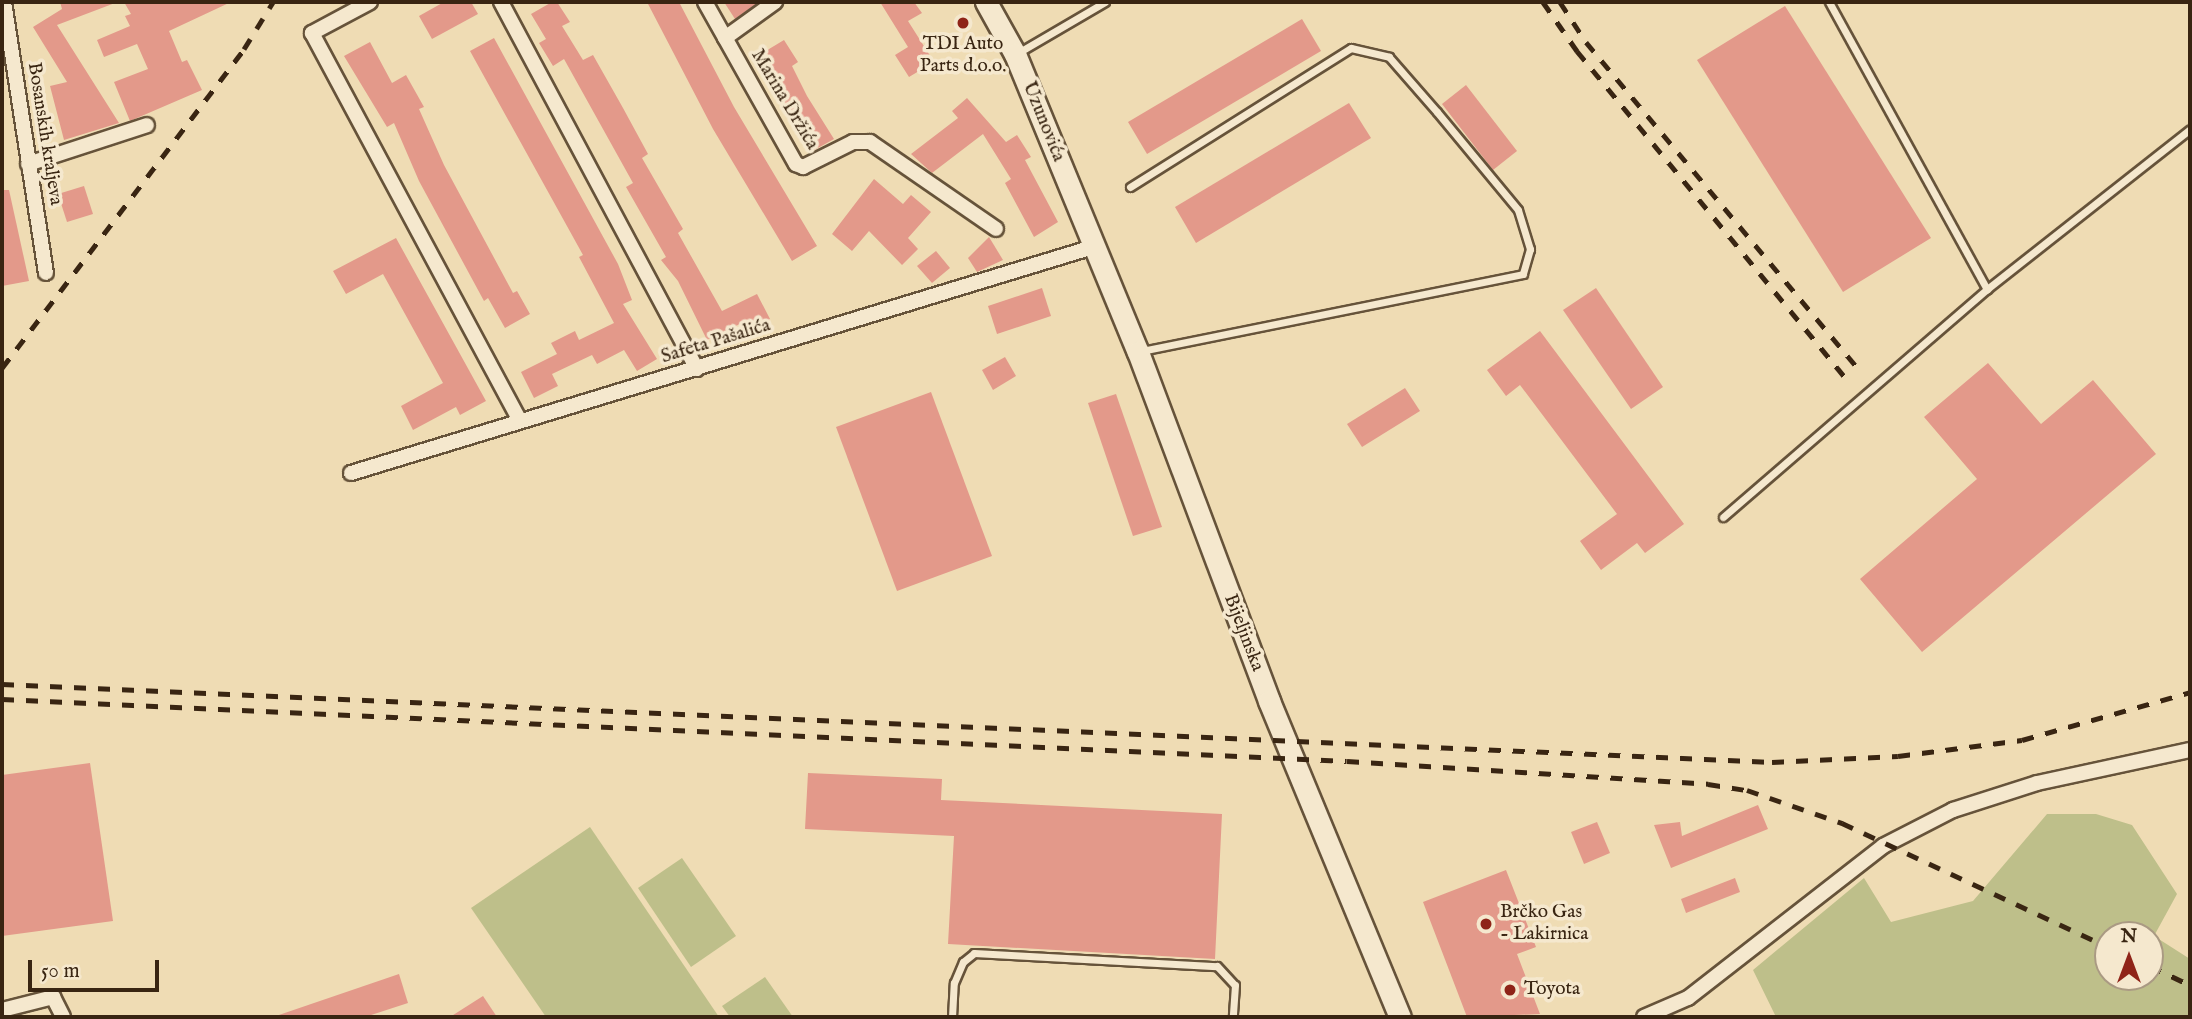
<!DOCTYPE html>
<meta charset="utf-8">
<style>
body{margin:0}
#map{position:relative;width:2192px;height:1019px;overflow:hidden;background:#efdcb4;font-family:"IM FELL English",serif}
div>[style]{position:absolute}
.green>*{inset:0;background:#bebf8a}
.building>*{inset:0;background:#e3998a}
.roads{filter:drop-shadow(2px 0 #66533a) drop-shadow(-2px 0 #66533a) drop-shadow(0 2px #66533a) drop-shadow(0 -2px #66533a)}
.service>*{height:7px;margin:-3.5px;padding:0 3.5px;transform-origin:3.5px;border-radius:3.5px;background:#f5e8ce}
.minor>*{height:14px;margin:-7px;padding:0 7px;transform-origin:7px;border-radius:7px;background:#f5e8ce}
.secondary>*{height:21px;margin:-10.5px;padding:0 10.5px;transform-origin:10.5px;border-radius:10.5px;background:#f5e8ce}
.rail>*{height:5px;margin-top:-2.5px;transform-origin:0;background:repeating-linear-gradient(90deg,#392512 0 12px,transparent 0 24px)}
.dots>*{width:19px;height:19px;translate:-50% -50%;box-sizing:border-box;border:4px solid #f5e8ce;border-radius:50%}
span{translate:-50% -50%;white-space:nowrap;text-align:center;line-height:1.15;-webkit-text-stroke:7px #f5e8ce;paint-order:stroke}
.poi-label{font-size:19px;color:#392512}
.left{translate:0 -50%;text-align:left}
.street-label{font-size:19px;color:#392512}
.frame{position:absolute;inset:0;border:4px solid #392512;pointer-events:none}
.north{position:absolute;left:2094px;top:921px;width:70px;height:70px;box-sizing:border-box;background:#f5e8ce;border:2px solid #aa9a83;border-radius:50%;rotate:0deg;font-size:19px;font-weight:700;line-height:28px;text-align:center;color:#392512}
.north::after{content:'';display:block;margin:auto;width:24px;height:32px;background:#8f2418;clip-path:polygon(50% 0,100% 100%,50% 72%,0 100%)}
.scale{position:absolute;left:28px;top:960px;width:131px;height:32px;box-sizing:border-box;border:4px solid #392512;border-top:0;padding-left:9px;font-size:21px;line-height:24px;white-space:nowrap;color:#392512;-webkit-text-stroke:5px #f5e8ce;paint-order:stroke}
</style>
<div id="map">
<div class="green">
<div style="clip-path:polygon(evenodd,2047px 814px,2096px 814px,2132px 825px,2177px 894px,2154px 936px,2190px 959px,2190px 1017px,1776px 1017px,1753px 970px,1864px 878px,1891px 922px,1973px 901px,2047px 814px,2108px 935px,2150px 935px,2150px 977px,2108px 977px,2108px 935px)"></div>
<div style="clip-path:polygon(590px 827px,719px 1017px,546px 1017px,471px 908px)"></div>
<div style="clip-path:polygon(682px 858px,736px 936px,691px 967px,638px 888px)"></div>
<div style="clip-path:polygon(765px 977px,793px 1017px,730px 1017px,722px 1006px)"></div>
</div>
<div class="building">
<div style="clip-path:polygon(60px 2px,115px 3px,57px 25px,119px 123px,64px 140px,50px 86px,67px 82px,33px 27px,62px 9px)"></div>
<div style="clip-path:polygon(124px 2px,231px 2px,169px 31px,182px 62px,187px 60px,202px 90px,130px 121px,114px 82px,148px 69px,137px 44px,104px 57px,97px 40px,130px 26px,125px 16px,131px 14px)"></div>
<div style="clip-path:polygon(444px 2px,471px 2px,478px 14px,432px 39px,419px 16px)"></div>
<div style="clip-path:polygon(552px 2px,557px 2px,570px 22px,562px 26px,583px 60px,593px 55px,623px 108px,648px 154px,642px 158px,683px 229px,678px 233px,722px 311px,757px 294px,770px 319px,746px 331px,742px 323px,707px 340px,678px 281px,661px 260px,666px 257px,626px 187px,633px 183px,564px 59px,553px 66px,539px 43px,546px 39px,531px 14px)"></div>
<div style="clip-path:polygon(647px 2px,679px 2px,734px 107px,817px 246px,792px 261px,713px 129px)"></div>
<div style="clip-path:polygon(724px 2px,759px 2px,735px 19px)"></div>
<div style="clip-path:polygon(880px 2px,914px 2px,922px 13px,908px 21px,934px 62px,909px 77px,895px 55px,908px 47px)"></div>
<div style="clip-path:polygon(1785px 6px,1931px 238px,1843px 292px,1697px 60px)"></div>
<div style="clip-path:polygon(1302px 19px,1321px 51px,1147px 154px,1128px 122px)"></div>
<div style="clip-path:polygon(494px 38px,618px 264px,632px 300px,623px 304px,657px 359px,637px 371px,624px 350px,597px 364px,592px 355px,552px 374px,558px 386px,534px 398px,521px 372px,557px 354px,551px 343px,575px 331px,579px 340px,614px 323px,579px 257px,583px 255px,470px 51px)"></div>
<div style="clip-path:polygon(784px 40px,798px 62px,792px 66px,807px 96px,834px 139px,809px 153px,771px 87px,777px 83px,759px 55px)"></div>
<div style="clip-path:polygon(370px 42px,392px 83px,406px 75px,424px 107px,419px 109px,444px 165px,513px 293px,517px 291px,530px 314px,505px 328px,488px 298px,484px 301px,419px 181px,394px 123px,387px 127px,344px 56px)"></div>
<div style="clip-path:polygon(1466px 85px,1517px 151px,1493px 170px,1442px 104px)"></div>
<div style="clip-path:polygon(967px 98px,1006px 142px,1017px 135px,1031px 157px,1025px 160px,1058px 222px,1034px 237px,1005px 183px,1011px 179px,983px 134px,932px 173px,911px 154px,958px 118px,952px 111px)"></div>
<div style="clip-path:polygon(1349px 103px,1371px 138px,1196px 243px,1175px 207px)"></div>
<div style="clip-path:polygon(874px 179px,903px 204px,911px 195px,931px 212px,908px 238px,918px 249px,902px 265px,869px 231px,852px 251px,832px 234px)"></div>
<div style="clip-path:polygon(84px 186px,93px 214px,67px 222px,58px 194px)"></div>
<div style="clip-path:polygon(2px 190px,9px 190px,29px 281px,2px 286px)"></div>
<div style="clip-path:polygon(989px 237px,1003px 260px,977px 272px,968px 258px)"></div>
<div style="clip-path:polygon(396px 238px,486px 401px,460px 415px,456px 407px,413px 430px,401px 406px,443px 383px,383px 274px,346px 294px,333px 271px)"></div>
<div style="clip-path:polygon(936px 251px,950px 268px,932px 283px,917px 266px)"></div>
<div style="clip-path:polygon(1042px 288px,1051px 316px,997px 334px,988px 306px)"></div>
<div style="clip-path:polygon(1596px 288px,1663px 387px,1631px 409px,1563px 310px)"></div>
<div style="clip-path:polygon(1540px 331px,1684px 524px,1645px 553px,1637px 543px,1601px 570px,1580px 541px,1617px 514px,1520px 385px,1506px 396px,1487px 370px)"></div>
<div style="clip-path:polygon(1005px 357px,1016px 376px,993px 390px,982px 370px)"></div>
<div style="clip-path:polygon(1988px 363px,2041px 424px,2093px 380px,2156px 454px,1922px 652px,1860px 579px,1977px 479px,1924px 417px)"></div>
<div style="clip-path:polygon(1405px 388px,1420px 411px,1362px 447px,1347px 424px)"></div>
<div style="clip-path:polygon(931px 392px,992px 556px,897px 591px,836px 427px)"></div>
<div style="clip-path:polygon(1116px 394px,1162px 527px,1133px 536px,1088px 403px)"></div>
<div style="clip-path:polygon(90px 763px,113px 921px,2px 936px,2px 775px)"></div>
<div style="clip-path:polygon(808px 773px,942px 779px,941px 800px,1222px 814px,1215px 959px,948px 944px,954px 836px,805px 829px)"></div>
<div style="clip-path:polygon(1758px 805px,1768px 829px,1671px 868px,1654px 825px,1680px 822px,1682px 836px)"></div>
<div style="clip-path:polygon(1597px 822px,1610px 853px,1584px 864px,1571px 832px)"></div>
<div style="clip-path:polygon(1506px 870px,1536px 947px,1517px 954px,1540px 1014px,1467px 1017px,1423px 902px)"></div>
<div style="clip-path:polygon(1735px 878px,1740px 892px,1686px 913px,1681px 899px)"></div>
<div style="clip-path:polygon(399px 974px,408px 1003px,365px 1017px,273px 1017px)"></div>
<div style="clip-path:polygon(483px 996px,497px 1017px,450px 1017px)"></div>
</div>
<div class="roads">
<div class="service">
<div style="left:1829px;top:2px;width:328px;rotate:61.2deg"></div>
<div style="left:1016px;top:54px;width:103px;rotate:-30.3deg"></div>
<div style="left:1130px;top:187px;width:261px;rotate:-32.2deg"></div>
<div style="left:1351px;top:48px;width:39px;rotate:13deg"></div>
<div style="left:1389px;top:57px;width:73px;rotate:48.9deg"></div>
<div style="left:1437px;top:112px;width:127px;rotate:50.4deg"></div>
<div style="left:1518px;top:210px;width:41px;rotate:72.9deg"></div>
<div style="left:1530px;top:249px;width:26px;rotate:106deg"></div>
<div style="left:1523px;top:274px;width:389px;rotate:168.6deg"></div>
<div style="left:1723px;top:517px;width:349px;rotate:-40.8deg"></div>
<div style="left:1987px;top:289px;width:258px;rotate:-38.2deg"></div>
<div style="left:952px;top:1017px;width:34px;rotate:-87deg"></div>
<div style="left:954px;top:983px;width:23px;rotate:-67deg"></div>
<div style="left:963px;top:962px;width:14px;rotate:-39deg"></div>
<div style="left:974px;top:953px;width:243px;rotate:3.1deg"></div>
<div style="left:1217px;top:966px;width:26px;rotate:47deg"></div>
<div style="left:1235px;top:985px;width:32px;rotate:94deg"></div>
</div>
<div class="minor">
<div style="left:4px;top:2px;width:274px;rotate:81.2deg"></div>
<div style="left:370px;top:2px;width:66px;rotate:151.9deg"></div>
<div style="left:312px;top:33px;width:440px;rotate:61.8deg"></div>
<div style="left:501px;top:2px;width:416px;rotate:61.9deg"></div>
<div style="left:705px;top:2px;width:186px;rotate:60.7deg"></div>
<div style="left:796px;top:164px;width:8px;rotate:23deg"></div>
<div style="left:803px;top:167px;width:56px;rotate:-26.6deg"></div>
<div style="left:853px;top:142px;width:17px"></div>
<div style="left:870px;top:142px;width:153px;rotate:34.6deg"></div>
<div style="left:725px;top:38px;width:62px;rotate:-35.8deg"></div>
<div style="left:28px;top:164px;width:125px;rotate:-18.1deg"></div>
<div style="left:351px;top:473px;width:776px;rotate:-16.94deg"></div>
<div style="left:2px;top:1010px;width:53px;rotate:-14.3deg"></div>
<div style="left:53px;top:997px;width:22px;rotate:63deg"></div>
<div style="left:1644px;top:1017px;width:48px;rotate:-23.4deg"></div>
<div style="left:1688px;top:998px;width:247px;rotate:-37.9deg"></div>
<div style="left:1883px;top:846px;width:79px;rotate:-27.2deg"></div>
<div style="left:1953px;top:810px;width:88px;rotate:-17.8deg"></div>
<div style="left:2037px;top:783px;width:157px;rotate:-12.2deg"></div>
</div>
<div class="secondary">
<div style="left:986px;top:2px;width:60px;rotate:60.9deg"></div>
<div style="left:1015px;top:54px;width:322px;rotate:67.6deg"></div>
<div style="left:1138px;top:352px;width:373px;rotate:69.4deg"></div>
<div style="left:1269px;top:701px;width:342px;rotate:67.5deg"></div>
</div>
</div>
<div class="rail">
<div style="left:1543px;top:2px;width:60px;rotate:55.2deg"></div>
<div style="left:1577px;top:51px;width:423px;rotate:50.6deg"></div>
<div style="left:1560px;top:2px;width:48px;rotate:57deg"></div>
<div style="left:1586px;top:42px;width:425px;rotate:50.2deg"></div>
<div style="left:2px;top:368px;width:400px;rotate:-52.8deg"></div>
<div style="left:244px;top:49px;width:55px;rotate:-58.3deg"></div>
<div style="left:2px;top:684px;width:1772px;rotate:2.52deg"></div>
<div style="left:1772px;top:762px;width:126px;rotate:-2.7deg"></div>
<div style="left:1898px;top:756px;width:125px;rotate:-7.4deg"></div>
<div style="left:2022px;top:740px;width:175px;rotate:-15.9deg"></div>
<div style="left:2px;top:699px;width:1346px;rotate:2.64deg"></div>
<div style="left:1347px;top:761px;width:362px;rotate:3.6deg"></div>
<div style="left:1708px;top:784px;width:39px;rotate:9deg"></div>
<div style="left:1747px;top:790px;width:101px;rotate:19.2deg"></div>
<div style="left:1842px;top:823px;width:293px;rotate:25deg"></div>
<div style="left:2150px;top:966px;width:44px;rotate:25.4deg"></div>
</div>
<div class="dots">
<div style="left:963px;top:23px;background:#8f2418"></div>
<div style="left:1486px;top:924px;background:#8f2418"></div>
<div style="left:1510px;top:990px;background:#8f2418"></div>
</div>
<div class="poi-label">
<span style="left:963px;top:56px">TDI Auto<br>Parts d.o.o.</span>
<span class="left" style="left:1500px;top:924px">Brčko Gas<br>- Lakirnica</span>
<span class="left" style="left:1524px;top:990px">Toyota</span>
</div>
<div class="street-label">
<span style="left:784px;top:100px;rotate:59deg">Marina Držića</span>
<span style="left:1043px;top:122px;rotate:68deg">Uzunovića</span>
<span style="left:44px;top:134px;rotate:81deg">Bosanskih kraljeva</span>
<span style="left:716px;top:342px;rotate:-17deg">Safeta Pašalića</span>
<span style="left:1243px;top:633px;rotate:69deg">Bijeljinska</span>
</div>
<div class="frame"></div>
<div class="north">N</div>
<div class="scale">50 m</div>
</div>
